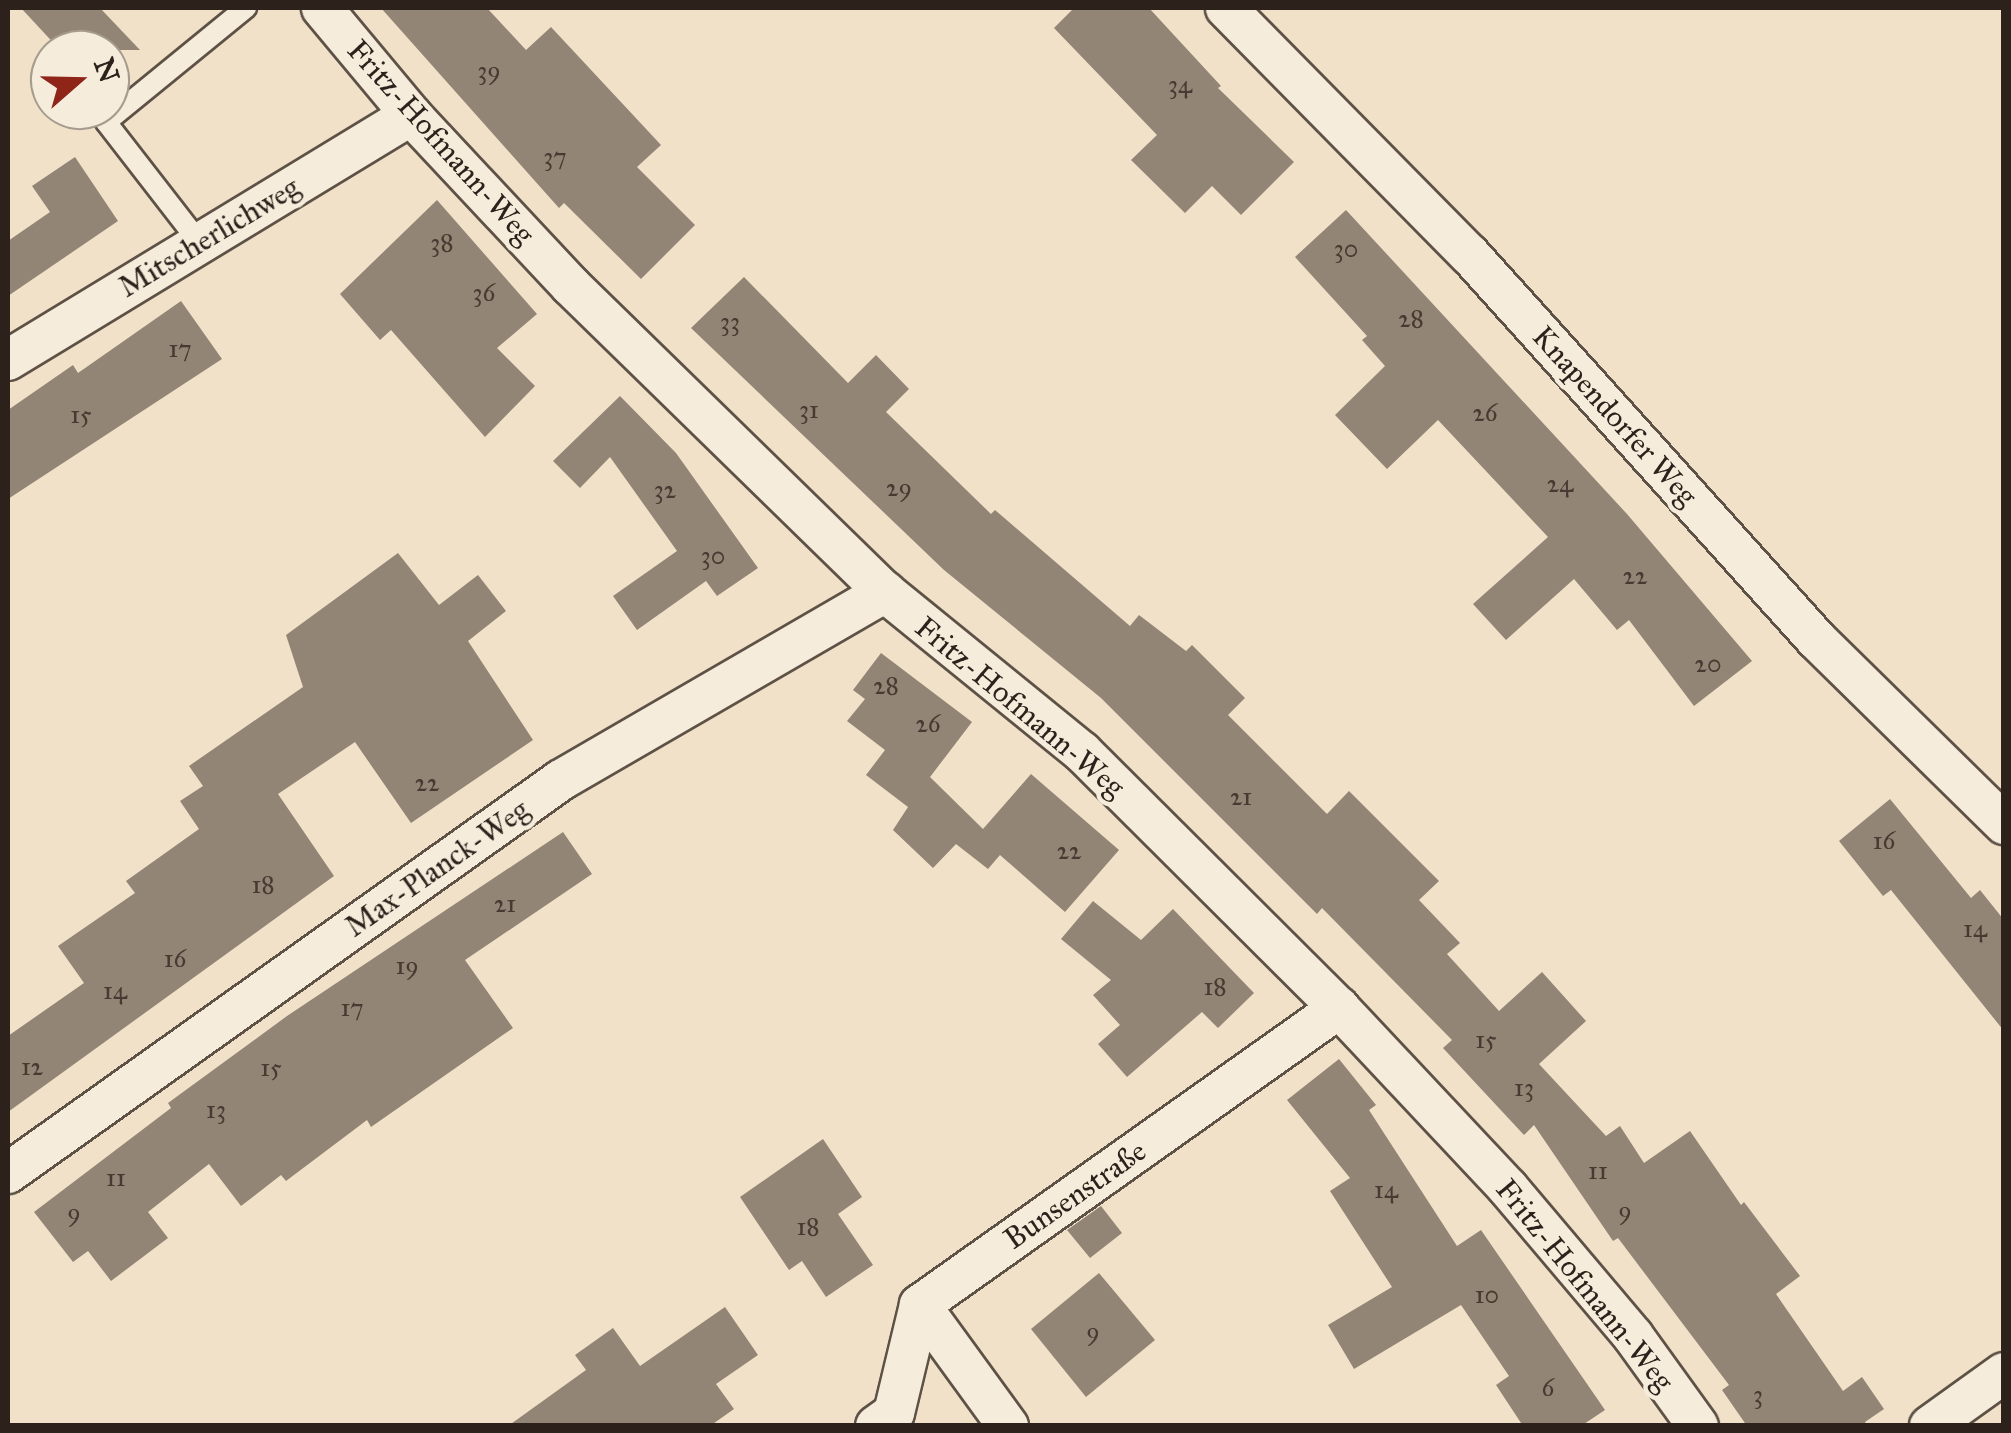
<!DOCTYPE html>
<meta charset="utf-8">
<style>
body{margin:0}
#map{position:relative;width:2011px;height:1433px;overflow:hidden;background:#f0e1c8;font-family:"IM FELL Great Primer",serif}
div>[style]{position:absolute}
.building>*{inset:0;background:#928575}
.roads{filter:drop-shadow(2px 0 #5e5146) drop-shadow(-2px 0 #5e5146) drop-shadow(0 2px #5e5146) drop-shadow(0 -2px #5e5146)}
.service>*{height:20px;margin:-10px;padding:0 10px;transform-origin:10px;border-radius:10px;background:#f5ecdb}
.minor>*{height:40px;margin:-20px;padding:0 20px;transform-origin:20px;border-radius:20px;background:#f5ecdb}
span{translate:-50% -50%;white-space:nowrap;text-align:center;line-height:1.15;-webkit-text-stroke:9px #f5ecdb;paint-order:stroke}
.number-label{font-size:25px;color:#463a32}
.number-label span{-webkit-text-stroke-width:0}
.street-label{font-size:30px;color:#2d211b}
.frame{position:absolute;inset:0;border:10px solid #2d211b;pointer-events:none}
.north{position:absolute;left:30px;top:30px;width:100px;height:100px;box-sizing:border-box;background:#f5ecdb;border:2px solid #a59b8e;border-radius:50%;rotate:70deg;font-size:28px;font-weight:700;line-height:40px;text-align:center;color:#2d211b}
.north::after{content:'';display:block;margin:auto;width:35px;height:45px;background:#8f2418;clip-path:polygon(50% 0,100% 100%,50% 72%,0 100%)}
</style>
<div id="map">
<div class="building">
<div style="clip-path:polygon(21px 8px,100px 8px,140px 50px,60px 50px)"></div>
<div style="clip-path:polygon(381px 8px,487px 8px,526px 50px,551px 27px,661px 145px,637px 167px,695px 225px,641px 279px,564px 203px,559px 208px)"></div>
<div style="clip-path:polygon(1074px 8px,1149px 8px,1221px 86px,1218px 88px,1294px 162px,1241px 215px,1212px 186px,1185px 213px,1131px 160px,1157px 135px,1054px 28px)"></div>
<div style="clip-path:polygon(75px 157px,118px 221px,8px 296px,8px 241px,50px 212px,32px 186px)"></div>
<div style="clip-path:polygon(437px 200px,537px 314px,497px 348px,535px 386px,485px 437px,391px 330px,380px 340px,340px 294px)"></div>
<div style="clip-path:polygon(1346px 210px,1627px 514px,1752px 661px,1694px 706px,1629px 620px,1617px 630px,1574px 579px,1506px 640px,1473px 604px,1548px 537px,1438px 420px,1387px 469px,1335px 415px,1385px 366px,1362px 340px,1367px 336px,1295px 257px)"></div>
<div style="clip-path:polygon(744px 277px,848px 383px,876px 355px,909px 389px,886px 412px,991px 514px,995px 510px,1130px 626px,1139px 615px,1186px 651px,1192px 645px,1245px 698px,1228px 715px,1327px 814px,1349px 791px,1439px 881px,1419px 900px,1460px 943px,1447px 954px,1499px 1011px,1542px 972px,1586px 1021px,1539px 1064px,1606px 1136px,1620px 1126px,1644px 1163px,1690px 1131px,1741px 1205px,1744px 1202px,1800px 1276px,1776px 1294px,1843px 1391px,1862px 1377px,1884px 1409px,1865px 1422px,1867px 1426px,1747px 1426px,1722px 1390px,1729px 1385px,1618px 1238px,1613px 1241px,1534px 1125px,1524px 1135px,1443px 1048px,1452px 1040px,1322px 908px,1317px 914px,1101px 698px,944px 570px,691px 328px)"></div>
<div style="clip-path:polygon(181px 301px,222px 359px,8px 499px,8px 410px,73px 365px,78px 373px)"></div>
<div style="clip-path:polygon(620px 396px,676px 453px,758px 568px,717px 596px,706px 581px,637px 630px,613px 596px,677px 551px,610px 457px,580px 488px,553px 461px)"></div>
<div style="clip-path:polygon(398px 553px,439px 605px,478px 575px,506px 611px,468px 641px,533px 740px,411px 823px,355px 742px,278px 794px,334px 876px,8px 1112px,8px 1036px,84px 983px,58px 946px,135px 893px,126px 881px,199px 829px,180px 801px,203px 786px,189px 766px,303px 687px,286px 635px)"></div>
<div style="clip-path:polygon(881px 653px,972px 722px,930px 777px,983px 829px,1031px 774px,1119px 850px,1065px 912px,1000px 855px,988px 869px,956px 844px,933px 868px,893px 830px,908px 807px,866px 775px,885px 750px,847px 721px,865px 699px,853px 690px)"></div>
<div style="clip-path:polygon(1890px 799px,1971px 898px,1980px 890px,2004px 920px,2004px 1031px,1891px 890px,1883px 896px,1839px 841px)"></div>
<div style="clip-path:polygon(563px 832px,592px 874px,465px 960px,513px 1028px,371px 1127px,367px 1120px,286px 1181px,281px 1175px,241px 1206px,209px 1164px,148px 1212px,168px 1238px,111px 1281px,88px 1251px,73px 1262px,34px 1212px,171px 1108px,168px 1103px,287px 1016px)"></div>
<div style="clip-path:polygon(1093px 901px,1141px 940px,1173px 909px,1254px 993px,1218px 1028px,1202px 1012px,1127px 1077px,1098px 1044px,1120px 1025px,1093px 995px,1111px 980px,1061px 939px)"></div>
<div style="clip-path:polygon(1339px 1059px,1376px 1105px,1369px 1110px,1457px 1246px,1481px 1230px,1605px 1410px,1581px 1426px,1523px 1426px,1496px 1385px,1509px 1376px,1461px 1305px,1354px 1369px,1328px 1325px,1392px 1287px,1330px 1191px,1350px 1178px,1287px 1100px)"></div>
<div style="clip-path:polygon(823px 1139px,862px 1197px,838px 1214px,873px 1265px,826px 1297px,802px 1261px,789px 1270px,740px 1197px)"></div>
<div style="clip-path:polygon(1101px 1206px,1122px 1233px,1090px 1258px,1067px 1230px)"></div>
<div style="clip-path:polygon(1099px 1273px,1155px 1340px,1086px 1397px,1031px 1329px)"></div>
<div style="clip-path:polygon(725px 1307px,758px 1355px,716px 1384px,734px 1409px,710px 1426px,508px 1426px,586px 1370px,575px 1355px,613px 1328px,640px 1366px)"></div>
</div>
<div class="roads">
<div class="service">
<div style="left:199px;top:242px;width:152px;rotate:-127.8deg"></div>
<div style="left:106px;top:122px;width:181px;rotate:-39.2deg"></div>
</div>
<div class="minor">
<div style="left:322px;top:8px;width:139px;rotate:50.2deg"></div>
<div style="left:411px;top:115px;width:234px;rotate:46.9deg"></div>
<div style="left:571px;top:286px;width:438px;rotate:44.3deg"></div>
<div style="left:885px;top:592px;width:254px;rotate:39.1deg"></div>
<div style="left:1082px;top:752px;width:363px;rotate:44.9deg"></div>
<div style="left:1339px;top:1008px;width:247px;rotate:46.8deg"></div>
<div style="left:1508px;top:1188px;width:194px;rotate:49.8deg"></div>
<div style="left:1633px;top:1336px;width:111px;rotate:54.2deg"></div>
<div style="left:1226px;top:8px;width:346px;rotate:45.4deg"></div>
<div style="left:1469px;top:254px;width:518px;rotate:47.97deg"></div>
<div style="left:1816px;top:639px;width:264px;rotate:44.5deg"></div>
<div style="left:8px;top:360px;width:472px;rotate:-31.3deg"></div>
<div style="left:8px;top:1173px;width:678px;rotate:-35.4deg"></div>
<div style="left:561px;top:780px;width:375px;rotate:-30.1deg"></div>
<div style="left:920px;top:1305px;width:150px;rotate:54deg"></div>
<div style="left:876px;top:1426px;width:22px;rotate:-36deg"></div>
<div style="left:894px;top:1413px;width:111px;rotate:-76.5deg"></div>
<div style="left:920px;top:1305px;width:514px;rotate:-35.33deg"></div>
<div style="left:1930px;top:1426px;width:91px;rotate:-35.6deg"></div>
</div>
</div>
<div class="number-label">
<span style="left:489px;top:71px">39</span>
<span style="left:1180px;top:85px">34</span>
<span style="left:555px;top:157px">37</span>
<span style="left:442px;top:243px">38</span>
<span style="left:1346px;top:249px">30</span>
<span style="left:484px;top:293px">36</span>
<span style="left:1411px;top:319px">28</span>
<span style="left:730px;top:322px">33</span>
<span style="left:180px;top:349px">17</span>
<span style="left:809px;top:410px">31</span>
<span style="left:1485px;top:413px">26</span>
<span style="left:81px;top:415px">15</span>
<span style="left:1560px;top:484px">24</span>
<span style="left:899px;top:488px">29</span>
<span style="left:665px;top:490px">32</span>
<span style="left:713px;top:556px">30</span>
<span style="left:1635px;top:576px">22</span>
<span style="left:1708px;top:664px">20</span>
<span style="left:886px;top:686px">28</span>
<span style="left:928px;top:724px">26</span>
<span style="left:427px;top:783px">22</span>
<span style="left:1241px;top:797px">21</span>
<span style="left:1884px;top:841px">16</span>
<span style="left:1069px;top:851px">22</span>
<span style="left:263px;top:885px">18</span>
<span style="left:505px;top:904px">21</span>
<span style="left:1975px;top:929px">14</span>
<span style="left:175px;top:959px">16</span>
<span style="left:407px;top:966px">19</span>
<span style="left:1215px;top:987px">18</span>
<span style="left:115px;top:991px">14</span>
<span style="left:352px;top:1008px">17</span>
<span style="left:1486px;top:1040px">15</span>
<span style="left:32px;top:1067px">12</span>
<span style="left:271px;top:1068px">15</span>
<span style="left:1524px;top:1088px">13</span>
<span style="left:216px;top:1110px">13</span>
<span style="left:1598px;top:1171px">11</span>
<span style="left:116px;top:1178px">11</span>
<span style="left:1386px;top:1190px">14</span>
<span style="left:1625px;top:1211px">9</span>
<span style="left:74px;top:1213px">9</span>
<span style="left:808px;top:1227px">18</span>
<span style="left:1487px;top:1295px">10</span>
<span style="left:1093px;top:1332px">9</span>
<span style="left:1548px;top:1388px">6</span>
<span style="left:1758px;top:1395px">3</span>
</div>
<div class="street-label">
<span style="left:441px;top:142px;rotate:48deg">Fritz-Hofmann-Weg</span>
<span style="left:209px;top:237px;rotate:-31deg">Mitscherlichweg</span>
<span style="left:1615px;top:416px;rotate:48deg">Knapendorfer Weg</span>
<span style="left:1020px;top:707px;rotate:40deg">Fritz-Hofmann-Weg</span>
<span style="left:437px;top:868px;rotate:-35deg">Max-Planck-Weg</span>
<span style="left:1075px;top:1195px;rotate:-35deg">Bunsenstraße</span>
<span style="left:1585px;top:1285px;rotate:51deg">Fritz-Hofmann-Weg</span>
</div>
<div class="frame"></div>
<div class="north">N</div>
</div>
